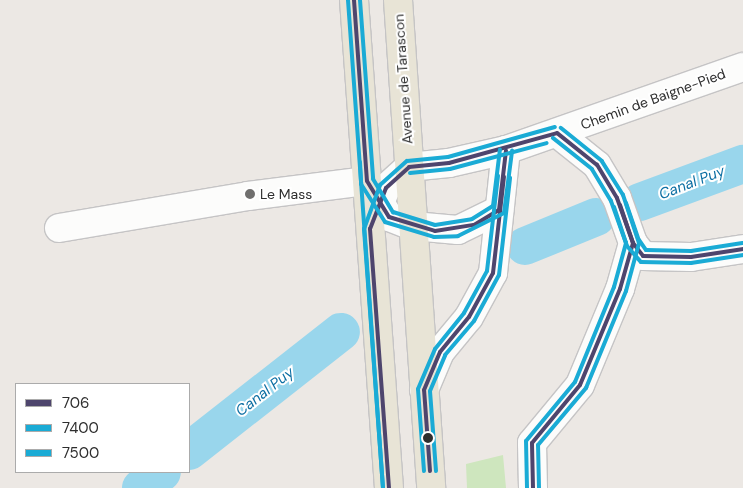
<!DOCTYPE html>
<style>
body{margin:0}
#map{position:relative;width:743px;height:488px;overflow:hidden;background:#ece8e4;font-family:"DM Sans",sans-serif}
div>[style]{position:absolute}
.green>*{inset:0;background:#cee6be}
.canal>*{height:38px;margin:-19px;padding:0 19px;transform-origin:19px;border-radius:19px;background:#99d6ec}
.roads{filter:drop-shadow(1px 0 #c5c4c5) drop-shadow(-1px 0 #c5c4c5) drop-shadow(0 1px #c5c4c5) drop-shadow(0 -1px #c5c4c5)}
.minor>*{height:28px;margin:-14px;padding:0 14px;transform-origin:14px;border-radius:14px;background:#fcfcfb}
.major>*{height:28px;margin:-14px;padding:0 14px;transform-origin:14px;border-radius:14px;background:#e8e4d6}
.bus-1>*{height:4px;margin:-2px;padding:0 2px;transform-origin:2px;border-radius:2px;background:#4e456d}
.bus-2>*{height:4px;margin:-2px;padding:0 2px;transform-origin:2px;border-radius:2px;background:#1aabd5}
.bus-3>*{height:4px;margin:-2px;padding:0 2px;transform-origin:2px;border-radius:2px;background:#1aabd5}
.dots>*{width:14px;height:14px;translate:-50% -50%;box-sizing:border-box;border:2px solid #fff;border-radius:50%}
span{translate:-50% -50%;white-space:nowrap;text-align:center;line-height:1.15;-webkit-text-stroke:4px #fff;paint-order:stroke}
.street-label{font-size:14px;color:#2e2e2e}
.poi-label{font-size:14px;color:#2e2e2e}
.left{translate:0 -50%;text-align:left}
.water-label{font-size:15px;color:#0d6fa3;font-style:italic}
.legend{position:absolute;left:15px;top:383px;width:175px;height:90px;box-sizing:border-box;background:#fff;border:1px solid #ababab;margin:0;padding:6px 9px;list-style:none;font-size:15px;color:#2e2e2e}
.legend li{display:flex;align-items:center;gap:10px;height:25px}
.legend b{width:25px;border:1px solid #ababab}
</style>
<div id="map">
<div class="green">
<div style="clip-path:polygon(503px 455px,506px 488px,467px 488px,466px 464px)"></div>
</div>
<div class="canal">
<div style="left:640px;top:202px;width:110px;rotate:-20.3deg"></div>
<div style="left:525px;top:246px;width:77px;rotate:-22.2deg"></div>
<div style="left:189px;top:451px;width:193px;rotate:-38.1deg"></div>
<div style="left:141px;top:488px;width:26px;rotate:-37deg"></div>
</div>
<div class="roads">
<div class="minor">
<div style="left:557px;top:133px;width:51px;rotate:38.7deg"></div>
<div style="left:597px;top:165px;width:39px;rotate:59deg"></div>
<div style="left:617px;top:198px;width:48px;rotate:70.4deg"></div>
<div style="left:633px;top:243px;width:16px;rotate:52deg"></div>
<div style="left:643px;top:256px;width:48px;rotate:1.2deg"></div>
<div style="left:691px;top:257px;width:53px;rotate:-8.7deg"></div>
<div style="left:374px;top:218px;width:32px;rotate:-68deg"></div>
<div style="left:386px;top:188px;width:31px;rotate:-42deg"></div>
<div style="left:409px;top:167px;width:40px;rotate:-5.7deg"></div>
<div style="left:449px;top:163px;width:58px;rotate:-12.8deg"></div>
<div style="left:506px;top:150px;width:251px;rotate:-19.3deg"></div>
<div style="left:59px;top:228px;width:192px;rotate:-9.6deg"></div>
<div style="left:248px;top:196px;width:120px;rotate:-7.2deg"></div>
<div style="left:367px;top:181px;width:42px;rotate:58.6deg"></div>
<div style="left:389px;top:217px;width:26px;rotate:21deg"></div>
<div style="left:413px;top:226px;width:45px;rotate:5.1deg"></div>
<div style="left:458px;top:230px;width:46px;rotate:-26deg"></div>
<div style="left:424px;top:390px;width:41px;rotate:-67.2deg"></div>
<div style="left:440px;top:352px;width:45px;rotate:-50.4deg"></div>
<div style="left:469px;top:317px;width:50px;rotate:-61.4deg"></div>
<div style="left:493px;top:273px;width:124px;rotate:-84deg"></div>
<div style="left:533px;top:488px;width:45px;rotate:-91.3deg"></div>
<div style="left:532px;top:443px;width:75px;rotate:-50.4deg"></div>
<div style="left:580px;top:385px;width:104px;rotate:-67.4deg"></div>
<div style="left:620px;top:289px;width:48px;rotate:-74.2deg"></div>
</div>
<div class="major">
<div style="left:354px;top:0;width:489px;rotate:85.9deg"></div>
<div style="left:398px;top:0;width:489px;rotate:86.1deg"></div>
</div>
</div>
<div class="bus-1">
<div style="left:354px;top:0;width:181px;rotate:85.9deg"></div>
<div style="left:367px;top:181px;width:42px;rotate:58.6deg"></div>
<div style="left:389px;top:217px;width:48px;rotate:16.9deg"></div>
<div style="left:435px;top:231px;width:39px;rotate:-9deg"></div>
<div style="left:474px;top:225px;width:29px;rotate:-31deg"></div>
<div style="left:499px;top:210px;width:60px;rotate:-83.3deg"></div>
<div style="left:620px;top:205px;width:40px;rotate:71.1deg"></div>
<div style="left:633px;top:243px;width:16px;rotate:52deg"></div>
<div style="left:643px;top:256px;width:48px;rotate:1.2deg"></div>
<div style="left:691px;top:257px;width:53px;rotate:-8.7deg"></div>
<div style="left:430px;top:471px;width:81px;rotate:-94.2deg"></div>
<div style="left:424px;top:390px;width:41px;rotate:-67.2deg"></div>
<div style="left:440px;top:352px;width:45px;rotate:-50.4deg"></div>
<div style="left:469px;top:317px;width:50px;rotate:-61.4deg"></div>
<div style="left:493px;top:273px;width:97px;rotate:-83.5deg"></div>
<div style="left:389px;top:488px;width:260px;rotate:-94.2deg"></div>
<div style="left:370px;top:229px;width:44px;rotate:-68.7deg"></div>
<div style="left:386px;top:188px;width:31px;rotate:-42deg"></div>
<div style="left:409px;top:167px;width:40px;rotate:-5.7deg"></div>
<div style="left:449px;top:163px;width:112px;rotate:-15.5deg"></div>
<div style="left:533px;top:488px;width:45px;rotate:-91.3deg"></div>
<div style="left:532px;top:443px;width:75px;rotate:-50.4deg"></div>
<div style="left:580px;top:385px;width:104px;rotate:-67.4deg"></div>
<div style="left:620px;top:289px;width:48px;rotate:-74.2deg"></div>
<div style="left:633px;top:243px;width:48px;rotate:-109.6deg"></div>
<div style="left:617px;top:198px;width:39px;rotate:-121deg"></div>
<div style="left:597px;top:165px;width:51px;rotate:-141.3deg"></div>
</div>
<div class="bus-2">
<div style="left:348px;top:0;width:489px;rotate:85.9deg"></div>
<div style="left:360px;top:162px;width:22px;rotate:87deg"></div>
<div style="left:361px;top:184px;width:45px;rotate:57.7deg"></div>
<div style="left:385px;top:222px;width:51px;rotate:17deg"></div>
<div style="left:434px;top:237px;width:24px;rotate:-2deg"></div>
<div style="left:458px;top:236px;width:51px;rotate:-26.6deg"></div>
<div style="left:504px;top:213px;width:63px;rotate:-82.6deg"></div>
<div style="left:410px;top:173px;width:40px;rotate:-5.7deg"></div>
<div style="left:450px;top:169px;width:100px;rotate:-15deg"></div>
<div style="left:614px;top:207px;width:41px;rotate:71.6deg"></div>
<div style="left:627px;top:246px;width:21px;rotate:49deg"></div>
<div style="left:641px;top:262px;width:50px;rotate:1.1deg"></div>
<div style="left:691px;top:263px;width:53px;rotate:-8.7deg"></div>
<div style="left:436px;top:471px;width:80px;rotate:-94.3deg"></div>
<div style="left:430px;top:391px;width:39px;rotate:-67deg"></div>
<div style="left:445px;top:355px;width:45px;rotate:-49.5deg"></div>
<div style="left:474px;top:321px;width:52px;rotate:-61.5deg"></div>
<div style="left:499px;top:275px;width:98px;rotate:-83.5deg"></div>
<div style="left:539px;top:488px;width:43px;rotate:-91.3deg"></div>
<div style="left:538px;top:445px;width:75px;rotate:-49.9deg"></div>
<div style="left:586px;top:388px;width:105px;rotate:-67.6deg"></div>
<div style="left:626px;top:291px;width:50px;rotate:-74.8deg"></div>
<div style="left:639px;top:243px;width:51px;rotate:-108.4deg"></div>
<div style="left:623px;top:195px;width:40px;rotate:-122deg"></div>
<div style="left:602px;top:161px;width:53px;rotate:-141.2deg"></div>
</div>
<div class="bus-3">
<div style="left:360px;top:0;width:179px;rotate:85.8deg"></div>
<div style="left:373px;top:179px;width:39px;rotate:59deg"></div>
<div style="left:393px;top:212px;width:44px;rotate:17.2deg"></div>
<div style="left:435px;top:225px;width:37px;rotate:-9deg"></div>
<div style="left:472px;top:219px;width:25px;rotate:-32deg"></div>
<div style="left:493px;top:206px;width:57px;rotate:-83deg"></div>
<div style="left:626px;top:203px;width:39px;rotate:71deg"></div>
<div style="left:639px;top:240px;width:12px;rotate:55deg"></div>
<div style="left:646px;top:250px;width:45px;rotate:1.3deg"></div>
<div style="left:691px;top:251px;width:52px;rotate:-8.9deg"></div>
<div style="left:424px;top:471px;width:82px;rotate:-94.2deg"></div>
<div style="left:418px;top:389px;width:43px;rotate:-67deg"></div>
<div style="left:435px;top:349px;width:46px;rotate:-51.1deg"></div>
<div style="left:464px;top:313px;width:48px;rotate:-61.3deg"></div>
<div style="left:487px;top:271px;width:96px;rotate:-83.4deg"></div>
<div style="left:383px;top:488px;width:260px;rotate:-94.2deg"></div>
<div style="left:364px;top:229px;width:47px;rotate:-70deg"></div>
<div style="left:380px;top:185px;width:36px;rotate:-42deg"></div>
<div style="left:407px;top:161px;width:41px;rotate:-5.6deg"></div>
<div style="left:448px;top:157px;width:111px;rotate:-15.7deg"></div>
<div style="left:527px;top:488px;width:47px;rotate:-91.2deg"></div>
<div style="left:526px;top:441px;width:77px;rotate:-50.3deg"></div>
<div style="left:575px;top:382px;width:103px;rotate:-67.7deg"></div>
<div style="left:614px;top:287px;width:46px;rotate:-74.7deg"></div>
<div style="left:626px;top:243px;width:45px;rotate:-109.7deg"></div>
<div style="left:611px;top:201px;width:37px;rotate:-121deg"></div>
<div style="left:592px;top:169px;width:50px;rotate:-141.5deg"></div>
</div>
<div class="dots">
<div style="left:250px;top:194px;background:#706f6e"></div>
<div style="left:428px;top:438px;background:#2e2e2e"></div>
</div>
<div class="street-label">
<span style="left:403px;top:79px;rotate:-94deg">Avenue de Tarascon</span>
<span style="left:653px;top:99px;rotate:-20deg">Chemin de Baigne-Pied</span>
</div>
<div class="poi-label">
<span class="left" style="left:260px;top:194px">Le Mass</span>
</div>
<div class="water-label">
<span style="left:692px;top:183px;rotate:-21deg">Canal Puy</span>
<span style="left:265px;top:392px;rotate:-38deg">Canal Puy</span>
</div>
<ul class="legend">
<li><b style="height:6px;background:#4e456d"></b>706</li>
<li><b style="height:6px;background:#1aabd5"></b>7400</li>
<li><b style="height:6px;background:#1aabd5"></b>7500</li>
</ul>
</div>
